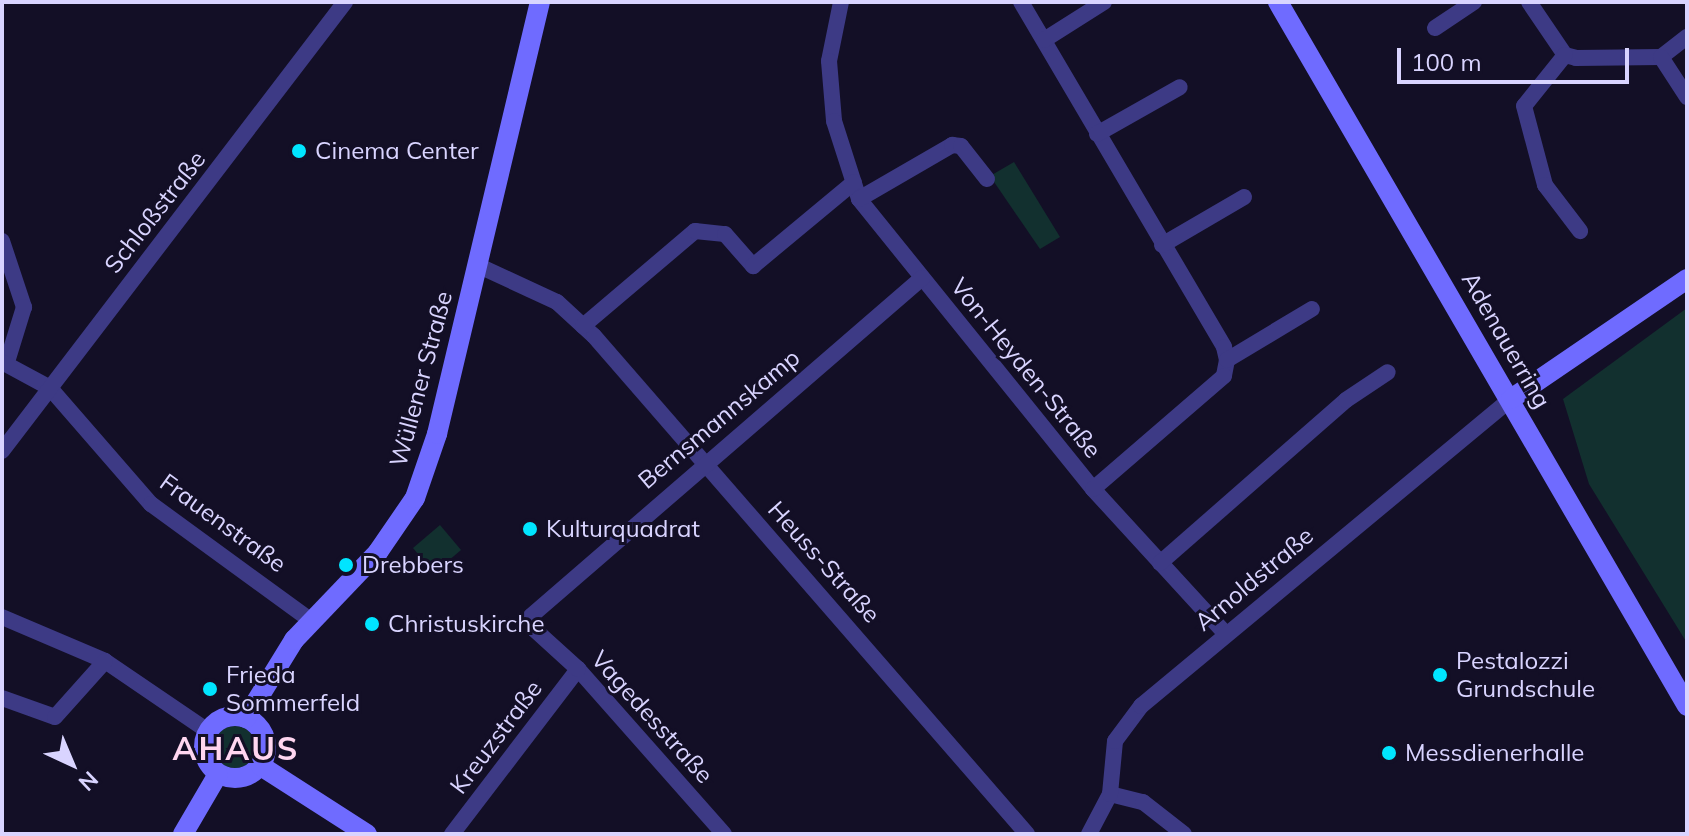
<!DOCTYPE html>
<meta charset="utf-8">
<style>
body{margin:0}
#map{position:relative;width:1689px;height:836px;overflow:hidden;background:#130f26;font-family:Mulish,sans-serif}
div>[style]{position:absolute}
.green>*{inset:0;background:#12302f}
.round{border-radius:50%}
.street>*{height:16px;margin:-8px;padding:0 8px;transform-origin:8px;border-radius:8px;background:#3d3a85}
.secondary>*{height:20px;margin:-10px;padding:0 10px;transform-origin:10px;border-radius:10px;background:#6f6bff}
.secondary>.ring{margin:-10px;padding:0;box-sizing:content-box;background:none;border:20px solid #6f6bff;border-radius:50%}
.dots>*{width:22px;height:22px;translate:-50% -50%;box-sizing:border-box;border:4px solid #130f26;border-radius:50%}
span{translate:-50% -50%;white-space:nowrap;text-align:center;line-height:1.15;-webkit-text-stroke:6px #130f26;paint-order:stroke}
.poi-label{font-size:24px;color:#d9d4ff}
.left{translate:0 -50%;text-align:left}
.street-label{font-size:24px;color:#d9d4ff}
.district-label{font-size:32px;color:#ffd6f0;font-weight:700;letter-spacing:2px}
.frame{position:absolute;inset:0;border:4px solid #d9d4ff;pointer-events:none}
.north{position:absolute;left:32px;top:724px;width:80px;height:80px;-webkit-text-stroke:6px #130f26;paint-order:stroke;rotate:136deg;font-size:22px;font-weight:700;line-height:32px;text-align:center;color:#d9d4ff}
.north::after{content:'';display:block;margin:auto;width:28px;height:36px;background:#d9d4ff;clip-path:polygon(50% 0,100% 100%,50% 72%,0 100%)}
.scale{position:absolute;left:1397px;top:48px;width:232px;height:36px;box-sizing:border-box;border:4px solid #d9d4ff;border-top:0;padding-left:10px;font-size:24px;line-height:28px;white-space:nowrap;color:#d9d4ff;-webkit-text-stroke:6px #130f26;paint-order:stroke}
</style>
<div id="map">
<div class="green">
<div style="clip-path:polygon(1014px 162px,1060px 237px,1040px 249px,990px 176px)"></div>
<div style="clip-path:polygon(1687px 308px,1685px 453px,1687px 643px,1589px 484px,1563px 399px)"></div>
<div style="clip-path:polygon(440px 525px,461px 550px,434px 573px,413px 548px)"></div>
<div class="round" style="left:214px;top:726px;width:42px;height:42px"></div>
</div>
<div class="street">
<div style="left:841px;top:2px;width:60px;rotate:101.5deg"></div>
<div style="left:829px;top:61px;width:60px;rotate:85.2deg"></div>
<div style="left:834px;top:121px;width:82px;rotate:72.2deg"></div>
<div style="left:859px;top:199px;width:373px;rotate:51.1deg"></div>
<div style="left:1093px;top:489px;width:197px;rotate:47.5deg"></div>
<div style="left:1021px;top:2px;width:400px;rotate:59.5deg"></div>
<div style="left:1224px;top:347px;width:13px;rotate:77deg"></div>
<div style="left:1227px;top:360px;width:16px;rotate:101deg"></div>
<div style="left:1224px;top:376px;width:173px;rotate:139.2deg"></div>
<div style="left:1529px;top:2px;width:64px;rotate:55.8deg"></div>
<div style="left:1565px;top:55px;width:11px;rotate:15deg"></div>
<div style="left:1576px;top:58px;width:85px;rotate:-0.7deg"></div>
<div style="left:1661px;top:57px;width:33px;rotate:-38deg"></div>
<div style="left:1435px;top:28px;width:47px;rotate:-33.7deg"></div>
<div style="left:1044px;top:40px;width:71px;rotate:-32.3deg"></div>
<div style="left:1565px;top:55px;width:65px;rotate:128.8deg"></div>
<div style="left:1524px;top:106px;width:82px;rotate:75.1deg"></div>
<div style="left:1545px;top:185px;width:58px;rotate:52.7deg"></div>
<div style="left:1661px;top:57px;width:48px;rotate:57deg"></div>
<div style="left:1097px;top:134px;width:95px;rotate:-29.5deg"></div>
<div style="left:859px;top:199px;width:108px;rotate:-30.1deg"></div>
<div style="left:952px;top:145px;width:9px;rotate:6deg"></div>
<div style="left:961px;top:146px;width:42px;rotate:51.8deg"></div>
<div style="left:2px;top:241px;width:70px;rotate:71.6deg"></div>
<div style="left:24px;top:307px;width:58px;rotate:107.2deg"></div>
<div style="left:1162px;top:245px;width:95px;rotate:-30.3deg"></div>
<div style="left:477px;top:265px;width:88px;rotate:24.8deg"></div>
<div style="left:557px;top:302px;width:50px;rotate:42.6deg"></div>
<div style="left:594px;top:336px;width:660px;rotate:48.99deg"></div>
<div style="left:583px;top:326px;width:147px;rotate:-40.3deg"></div>
<div style="left:695px;top:231px;width:30px;rotate:6deg"></div>
<div style="left:725px;top:234px;width:43px;rotate:48.8deg"></div>
<div style="left:753px;top:266px;width:131px;rotate:-39.7deg"></div>
<div style="left:1227px;top:360px;width:99px;rotate:-31deg"></div>
<div style="left:2px;top:362px;width:55px;rotate:28.4deg"></div>
<div style="left:50px;top:388px;width:154px;rotate:49deg"></div>
<div style="left:151px;top:504px;width:197px;rotate:36.1deg"></div>
<div style="left:2px;top:451px;width:565px;rotate:-52.62deg"></div>
<div style="left:1160px;top:563px;width:247px;rotate:-41.2deg"></div>
<div style="left:1346px;top:400px;width:50px;rotate:-33.7deg"></div>
<div style="left:2px;top:617px;width:112px;rotate:23.1deg"></div>
<div style="left:105px;top:661px;width:125px;rotate:34.2deg"></div>
<div style="left:2px;top:698px;width:56px;rotate:19.7deg"></div>
<div style="left:55px;top:717px;width:75px;rotate:-48.2deg"></div>
<div style="left:1110px;top:794px;width:34px;rotate:14deg"></div>
<div style="left:1143px;top:802px;width:52px;rotate:38deg"></div>
<div style="left:452px;top:834px;width:208px;rotate:-52.6deg"></div>
<div style="left:724px;top:834px;width:220px;rotate:-131.5deg"></div>
<div style="left:578px;top:669px;width:59px;rotate:-137.7deg"></div>
<div style="left:534px;top:629px;width:13px;rotate:-103deg"></div>
<div style="left:531px;top:616px;width:517px;rotate:-40.84deg"></div>
<div style="left:1089px;top:834px;width:45px;rotate:-62.3deg"></div>
<div style="left:1110px;top:794px;width:53px;rotate:-84.6deg"></div>
<div style="left:1115px;top:741px;width:44px;rotate:-53.4deg"></div>
<div style="left:1141px;top:706px;width:481px;rotate:-39.7deg"></div>
</div>
<div class="secondary">
<div style="left:1278px;top:2px;width:814px;rotate:59.84deg"></div>
<div style="left:1511px;top:399px;width:213px;rotate:-34.3deg"></div>
<div class="ring" style="left:204px;top:716px;width:42px;height:42px"></div>
<div style="left:246px;top:718px;width:92px;rotate:-58.4deg"></div>
<div style="left:294px;top:640px;width:122px;rotate:-46.3deg"></div>
<div style="left:378px;top:552px;width:65px;rotate:-55.6deg"></div>
<div style="left:415px;top:498px;width:68px;rotate:-71deg"></div>
<div style="left:437px;top:434px;width:444px;rotate:-76.6deg"></div>
<div style="left:261px;top:766px;width:126px;rotate:32.7deg"></div>
<div style="left:183px;top:834px;width:69px;rotate:-59.7deg"></div>
</div>
<div class="dots">
<div style="left:299px;top:151px;background:#00e5ff"></div>
<div style="left:530px;top:529px;background:#00e5ff"></div>
<div style="left:346px;top:565px;background:#00e5ff"></div>
<div style="left:372px;top:624px;background:#00e5ff"></div>
<div style="left:1440px;top:675px;background:#00e5ff"></div>
<div style="left:210px;top:689px;background:#00e5ff"></div>
<div style="left:1389px;top:753px;background:#00e5ff"></div>
</div>
<div class="poi-label">
<span class="left" style="left:315px;top:151px">Cinema Center</span>
<span class="left" style="left:546px;top:529px">Kulturquadrat</span>
<span class="left" style="left:362px;top:565px">Drebbers</span>
<span class="left" style="left:388px;top:624px">Christuskirche</span>
<span class="left" style="left:1456px;top:675px">Pestalozzi<br>Grundschule</span>
<span class="left" style="left:226px;top:689px">Frieda<br>Sommerfeld</span>
<span class="left" style="left:1405px;top:753px">Messdienerhalle</span>
</div>
<div class="street-label">
<span style="left:155px;top:212px;rotate:-52deg">Schloßstraße</span>
<span style="left:1506px;top:340px;rotate:60deg">Adenauerring</span>
<span style="left:1026px;top:368px;rotate:51deg">Von-Heyden-Straße</span>
<span style="left:421px;top:379px;rotate:-75deg">Wüllener Straße</span>
<span style="left:719px;top:419px;rotate:-40deg">Bernsmannskamp</span>
<span style="left:223px;top:523px;rotate:36deg">Frauenstraße</span>
<span style="left:824px;top:562px;rotate:48deg">Heuss-Straße</span>
<span style="left:1254px;top:579px;rotate:-40deg">Arnoldstraße</span>
<span style="left:652px;top:717px;rotate:48deg">Vagedesstraße</span>
<span style="left:496px;top:737px;rotate:-53deg">Kreuzstraße</span>
</div>
<div class="district-label">
<span style="left:236px;top:748px">AHAUS</span>
</div>
<div class="frame"></div>
<div class="north">N</div>
<div class="scale">100 m</div>
</div>
